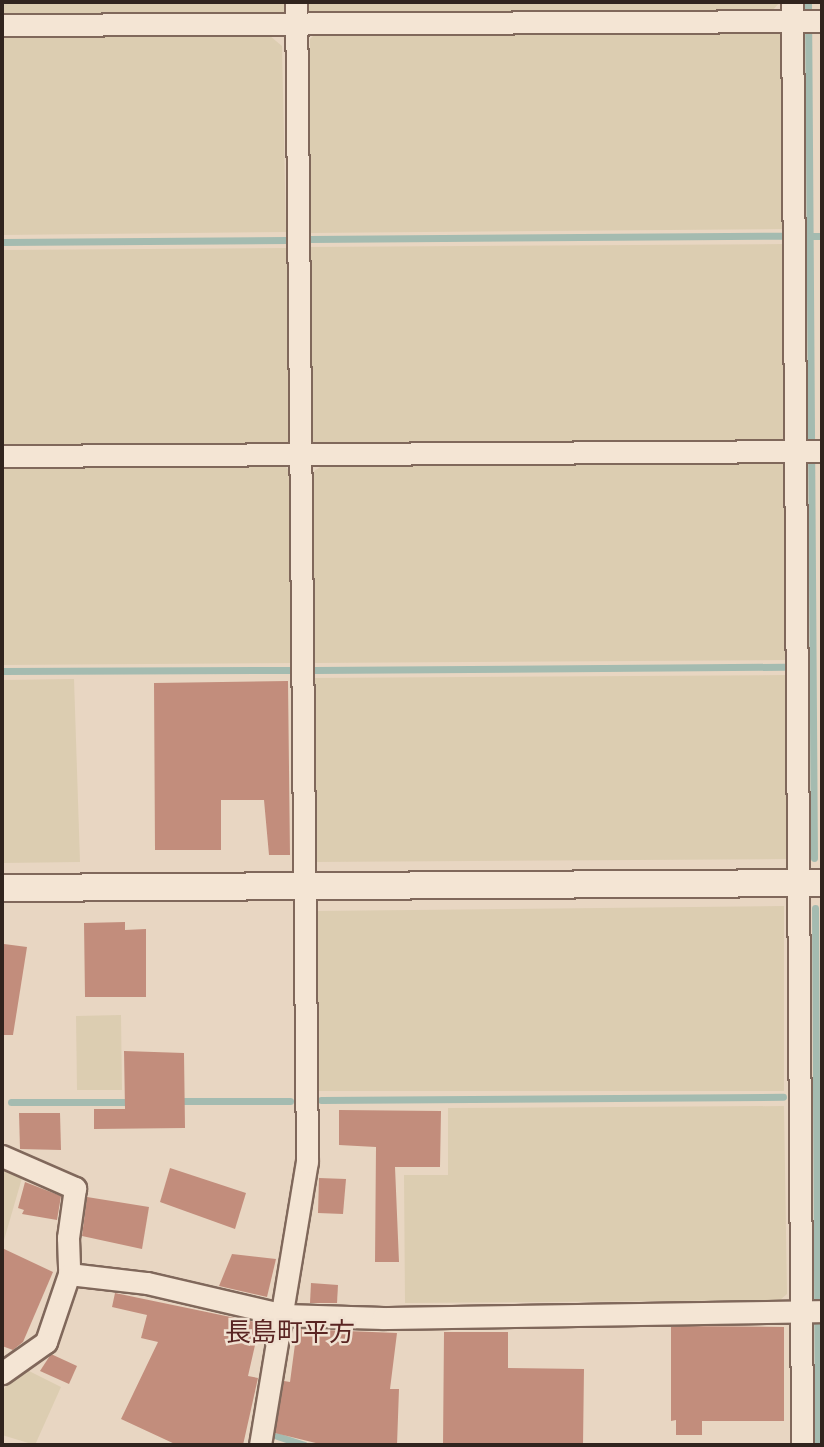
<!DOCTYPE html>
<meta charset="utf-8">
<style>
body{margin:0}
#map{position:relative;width:824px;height:1447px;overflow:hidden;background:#e8d6c2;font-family:"PT Serif","Noto Sans JP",serif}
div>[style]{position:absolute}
.farmland>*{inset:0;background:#dccdb1}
.stream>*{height:7px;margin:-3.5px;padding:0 3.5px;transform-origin:3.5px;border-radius:3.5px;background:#a4bbb0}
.building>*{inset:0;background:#c28d7c}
.roads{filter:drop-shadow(2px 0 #80685b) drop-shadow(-2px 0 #80685b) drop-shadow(0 2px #80685b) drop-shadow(0 -2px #80685b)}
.minor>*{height:21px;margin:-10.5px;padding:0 10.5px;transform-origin:10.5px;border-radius:10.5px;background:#f4e5d4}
.tertiary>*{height:26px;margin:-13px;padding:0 13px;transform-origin:13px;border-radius:13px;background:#f4e5d4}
span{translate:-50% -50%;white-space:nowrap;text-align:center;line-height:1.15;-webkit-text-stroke:5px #f0e1d1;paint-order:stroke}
.quarter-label{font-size:26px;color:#592422}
.frame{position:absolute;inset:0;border:4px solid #31241e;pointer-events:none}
</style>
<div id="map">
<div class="farmland">
<div style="clip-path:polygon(2px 2px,284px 2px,284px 14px,2px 16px)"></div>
<div style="clip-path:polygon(306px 2px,780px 2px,772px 11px,310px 15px)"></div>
<div style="clip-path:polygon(779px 33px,785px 38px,785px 229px,310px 233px,310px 39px,314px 35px)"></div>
<div style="clip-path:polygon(2px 35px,270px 36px,282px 46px,286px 232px,2px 235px)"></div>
<div style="clip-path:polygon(785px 244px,784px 443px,315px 447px,310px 442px,310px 247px)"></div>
<div style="clip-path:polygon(289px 248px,289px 446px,2px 448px,2px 250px)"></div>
<div style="clip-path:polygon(785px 462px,787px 660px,313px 663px,314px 471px,322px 466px)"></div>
<div style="clip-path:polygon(284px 465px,290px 471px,292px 663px,2px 665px,2px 467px)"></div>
<div style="clip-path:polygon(787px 675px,790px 859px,313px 862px,313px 678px)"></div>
<div style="clip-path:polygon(74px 679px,80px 862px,2px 863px,2px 680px)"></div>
<div style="clip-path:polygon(784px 906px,784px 1091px,318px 1091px,317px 911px)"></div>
<div style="clip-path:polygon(121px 1015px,122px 1090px,77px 1090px,76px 1016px)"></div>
<div style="clip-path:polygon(784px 1106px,787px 1294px,780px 1300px,405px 1303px,404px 1175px,448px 1175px,448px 1108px)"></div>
<div style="clip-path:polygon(2px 1170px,22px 1178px,2px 1247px)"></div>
<div style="clip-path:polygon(23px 1368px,61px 1387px,35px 1445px,2px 1435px,2px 1391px)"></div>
</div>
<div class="stream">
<div style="left:808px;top:2px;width:856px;rotate:89.6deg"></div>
<div style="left:810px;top:236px;width:12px"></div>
<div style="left:309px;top:239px;width:472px;rotate:-0.4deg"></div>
<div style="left:2px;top:242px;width:285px;rotate:-0.4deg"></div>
<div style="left:314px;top:670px;width:470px;rotate:-0.4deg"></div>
<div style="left:2px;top:671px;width:288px;rotate:-0.2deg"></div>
<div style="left:815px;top:908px;width:537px;rotate:89.68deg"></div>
<div style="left:321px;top:1100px;width:462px;rotate:-0.4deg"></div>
<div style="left:176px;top:1101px;width:114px"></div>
<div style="left:11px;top:1102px;width:121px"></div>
<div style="left:277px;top:1436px;width:29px;rotate:18deg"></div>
</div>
<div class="building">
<div style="clip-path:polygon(288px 681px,290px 855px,269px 855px,264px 800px,221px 800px,221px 850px,155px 850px,154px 683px)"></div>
<div style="clip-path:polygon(125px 922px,125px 930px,146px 929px,146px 997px,85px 997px,84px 923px)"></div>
<div style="clip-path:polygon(4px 944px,27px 947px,13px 1035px,2px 1035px)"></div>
<div style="clip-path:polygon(124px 1051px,184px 1053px,185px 1128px,94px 1129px,94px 1109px,125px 1109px)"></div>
<div style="clip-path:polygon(339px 1110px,441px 1111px,440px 1167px,395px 1167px,399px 1262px,375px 1262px,376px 1147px,339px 1145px)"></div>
<div style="clip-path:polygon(19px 1113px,60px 1113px,61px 1150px,20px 1149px)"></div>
<div style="clip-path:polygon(170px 1168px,246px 1193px,235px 1229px,160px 1202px)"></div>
<div style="clip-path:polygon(319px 1178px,346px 1179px,343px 1214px,318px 1213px)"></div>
<div style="clip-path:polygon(25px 1182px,61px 1196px,57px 1220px,22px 1214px,24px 1210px,18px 1208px)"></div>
<div style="clip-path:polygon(87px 1197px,149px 1207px,142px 1249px,82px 1236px)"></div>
<div style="clip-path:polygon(2px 1248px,53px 1272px,23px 1342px,13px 1350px,2px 1346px)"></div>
<div style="clip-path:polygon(232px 1254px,276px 1259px,267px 1297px,219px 1286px)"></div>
<div style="clip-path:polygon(311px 1283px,338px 1285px,337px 1303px,310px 1303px)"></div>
<div style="clip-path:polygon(115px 1293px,260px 1323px,248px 1376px,258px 1378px,243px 1445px,177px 1445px,121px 1419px,158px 1342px,141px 1338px,147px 1315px,112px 1307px)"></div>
<div style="clip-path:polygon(680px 1326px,784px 1327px,784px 1421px,702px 1421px,702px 1435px,676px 1435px,676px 1420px,671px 1421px,671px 1327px)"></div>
<div style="clip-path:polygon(297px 1329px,397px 1333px,390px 1389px,399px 1389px,397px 1445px,324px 1445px,275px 1433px,284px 1381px,290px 1382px)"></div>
<div style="clip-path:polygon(444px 1332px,508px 1332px,508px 1368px,584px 1369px,583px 1445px,443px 1445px)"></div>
<div style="clip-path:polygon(51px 1354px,77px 1366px,69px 1384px,40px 1371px)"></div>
</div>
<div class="roads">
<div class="minor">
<div style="left:792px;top:2px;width:1443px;rotate:89.6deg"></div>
<div style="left:2px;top:25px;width:820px;rotate:-0.28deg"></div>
<div style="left:2px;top:456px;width:820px;rotate:-0.35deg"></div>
<div style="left:2px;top:1156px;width:80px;rotate:23.7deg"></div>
<div style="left:75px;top:1188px;width:50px;rotate:98deg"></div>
<div style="left:68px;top:1238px;width:36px;rotate:88deg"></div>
<div style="left:69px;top:1274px;width:72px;rotate:108.7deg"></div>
<div style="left:46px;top:1342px;width:54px;rotate:144.8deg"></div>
<div style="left:69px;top:1274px;width:79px;rotate:6.6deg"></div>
<div style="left:147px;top:1283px;width:141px;rotate:13.1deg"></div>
<div style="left:284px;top:1315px;width:99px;rotate:1.7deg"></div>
<div style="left:383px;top:1318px;width:439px;rotate:-0.9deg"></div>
<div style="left:260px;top:1445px;width:287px;rotate:-80.6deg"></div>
<div style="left:307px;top:1162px;width:1160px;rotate:-90.54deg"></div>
</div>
<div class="tertiary">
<div style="left:2px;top:888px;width:820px;rotate:-0.35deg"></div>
</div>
</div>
<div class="quarter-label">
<span style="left:290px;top:1332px">長島町平方</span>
</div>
<div class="frame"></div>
</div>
